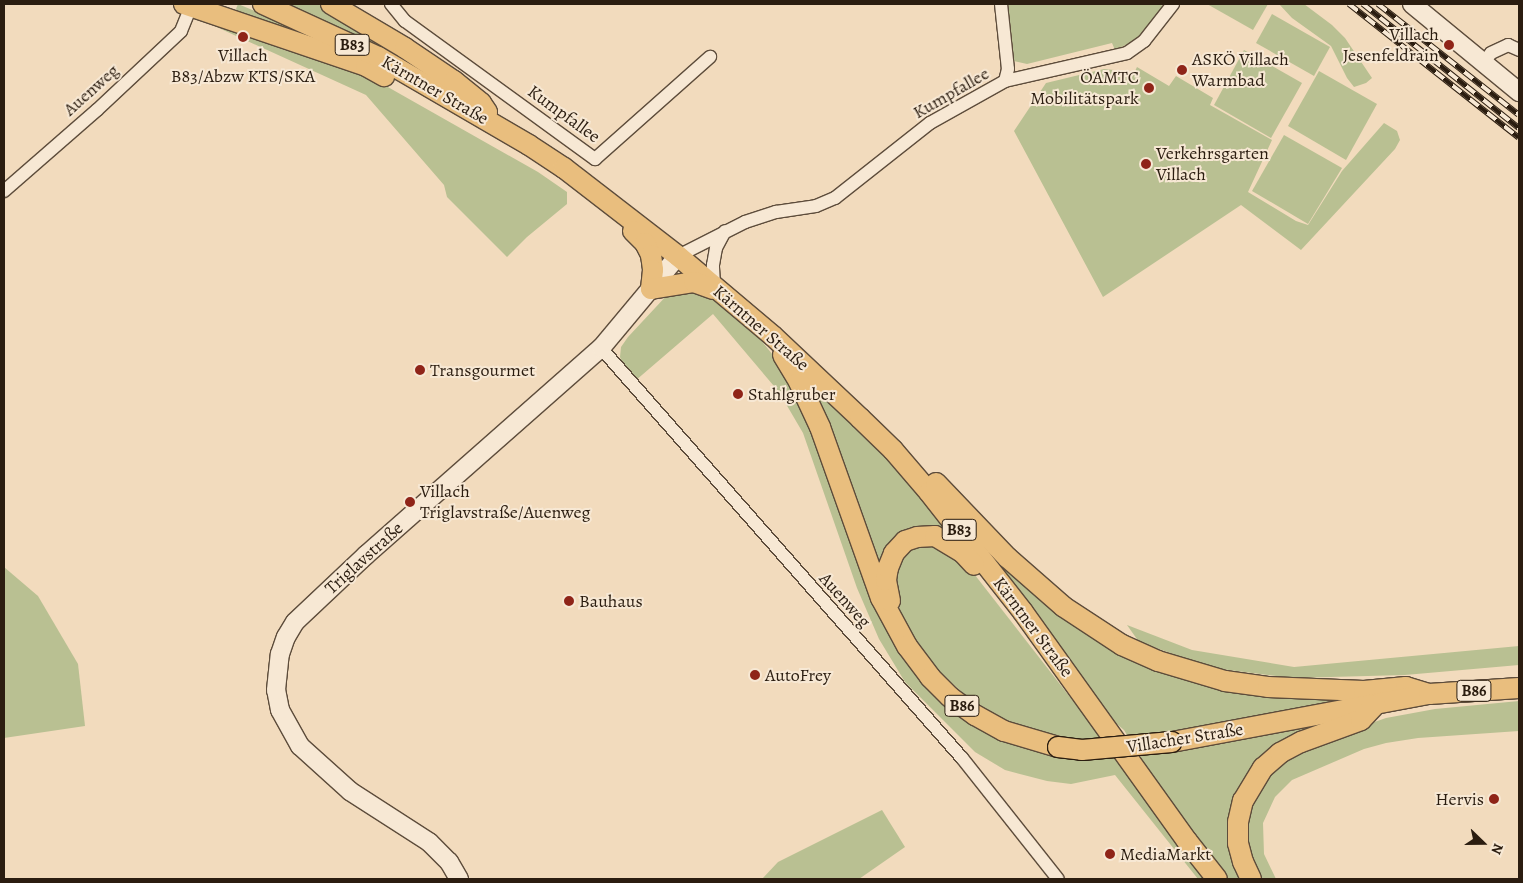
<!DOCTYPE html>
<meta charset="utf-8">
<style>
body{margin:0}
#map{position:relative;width:1523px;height:883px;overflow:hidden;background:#f2dbbd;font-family:Alegreya,serif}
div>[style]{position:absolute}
.green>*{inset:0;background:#b9c092}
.roads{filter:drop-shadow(1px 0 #5d4c3b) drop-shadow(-1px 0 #5d4c3b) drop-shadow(0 1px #5d4c3b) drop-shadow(0 -1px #5d4c3b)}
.street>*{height:12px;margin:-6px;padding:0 6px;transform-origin:6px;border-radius:6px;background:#f7e8d4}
.secondary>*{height:18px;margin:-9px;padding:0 9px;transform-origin:9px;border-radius:9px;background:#f7e8d4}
.primary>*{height:20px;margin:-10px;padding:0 10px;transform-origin:10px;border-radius:10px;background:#e9be7e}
.rail>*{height:5.5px;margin-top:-2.75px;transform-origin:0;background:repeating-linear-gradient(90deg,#f7e8d4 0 11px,#2b1d10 0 22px);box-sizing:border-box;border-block:1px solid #2b1d10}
.bridges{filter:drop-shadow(1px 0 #2b1d10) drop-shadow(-1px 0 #2b1d10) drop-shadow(0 1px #2b1d10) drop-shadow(0 -1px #2b1d10)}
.primary-bridge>*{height:20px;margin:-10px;padding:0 10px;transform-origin:10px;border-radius:10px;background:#e9be7e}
.dots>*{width:14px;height:14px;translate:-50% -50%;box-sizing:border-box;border:2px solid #f7e8d4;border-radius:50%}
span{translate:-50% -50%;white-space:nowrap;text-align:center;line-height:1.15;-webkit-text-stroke:4px #f7e8d4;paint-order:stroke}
.shield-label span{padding:1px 4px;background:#f7e8d4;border:1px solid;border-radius:4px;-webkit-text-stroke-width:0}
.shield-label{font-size:16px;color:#2b1d10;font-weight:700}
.poi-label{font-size:18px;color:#2b1d10}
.right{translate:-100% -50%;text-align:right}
.left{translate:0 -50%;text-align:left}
.street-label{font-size:18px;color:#2b1d10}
.frame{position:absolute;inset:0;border:5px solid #2b1d10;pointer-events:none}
.north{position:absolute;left:1458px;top:818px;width:50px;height:50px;-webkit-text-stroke:4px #f7e8d4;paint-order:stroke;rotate:112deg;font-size:14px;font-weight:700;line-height:20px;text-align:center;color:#2b1d10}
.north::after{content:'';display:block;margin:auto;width:18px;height:22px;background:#2b1d10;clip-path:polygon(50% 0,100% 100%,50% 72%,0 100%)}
</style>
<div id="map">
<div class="green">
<div style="clip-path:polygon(238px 4px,294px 27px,356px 58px,239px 16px,236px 9px)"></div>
<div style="clip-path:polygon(284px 4px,324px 4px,412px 64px,410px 65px)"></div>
<div style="clip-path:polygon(1008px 4px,1160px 4px,1165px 8px,1142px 37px,1115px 50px,1112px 43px,1027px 64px,1014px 61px)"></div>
<div style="clip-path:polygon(1207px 4px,1268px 4px,1253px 30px)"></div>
<div style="clip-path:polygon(1279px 4px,1304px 4px,1332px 25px,1345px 38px,1372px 78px,1366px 83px,1354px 87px,1347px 78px,1331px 46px,1292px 18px)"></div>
<div style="clip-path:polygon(1272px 14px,1330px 47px,1314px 76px,1256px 43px)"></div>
<div style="clip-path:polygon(204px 17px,284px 50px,349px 65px,538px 172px,567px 192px,567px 204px,527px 237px,507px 257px,447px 197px,444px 185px,366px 95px,199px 19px)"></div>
<div style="clip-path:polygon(1244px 50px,1302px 83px,1271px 138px,1214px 105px)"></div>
<div style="clip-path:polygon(1137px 67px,1169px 86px,1176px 76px,1213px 98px,1210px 105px,1272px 140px,1248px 192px,1296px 221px,1308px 225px,1342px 171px,1384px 123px,1397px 131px,1400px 140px,1395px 149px,1301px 250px,1241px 205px,1103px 297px,1014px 131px,1046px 83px,1104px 69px,1114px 70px,1131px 79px)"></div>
<div style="clip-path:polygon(1319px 71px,1377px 104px,1346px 160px,1288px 126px)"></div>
<div style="clip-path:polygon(1284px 135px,1342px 168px,1308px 224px,1252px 191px)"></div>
<div style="clip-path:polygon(705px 291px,752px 329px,789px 375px,892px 635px,1013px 744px,1042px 753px,1071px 758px,1115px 758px,1204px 879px,1198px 879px,1115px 775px,1071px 784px,1047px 781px,1005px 770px,975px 752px,905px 682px,879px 639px,857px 588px,803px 433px,779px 392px,713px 314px,635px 381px,623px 365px,620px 357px,621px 347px,628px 337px,669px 293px)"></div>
<div style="clip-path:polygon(802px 374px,874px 443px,946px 528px,947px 532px,930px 530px,880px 572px)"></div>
<div style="clip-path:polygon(928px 543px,964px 561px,1105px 742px,1070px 740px,1022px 728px,985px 710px,968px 698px,933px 665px,916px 643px,902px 617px,893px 583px,906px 551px)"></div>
<div style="clip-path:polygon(998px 558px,1106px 644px,1327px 696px,1330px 700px,1327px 705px,1130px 740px,1124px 730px,1112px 720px,995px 560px)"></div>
<div style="clip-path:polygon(4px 567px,38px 596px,78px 664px,85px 726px,4px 738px)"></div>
<div style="clip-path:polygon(1127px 625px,1192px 650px,1294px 667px,1519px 646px,1519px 665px,1405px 675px,1293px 678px,1213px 668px,1139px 642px)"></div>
<div style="clip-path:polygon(1519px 701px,1519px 731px,1418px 738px,1386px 743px,1364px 749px,1292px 780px,1275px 797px,1263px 823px,1264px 854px,1276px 879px,1257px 879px,1247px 851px,1247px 813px,1277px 764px,1340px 734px,1386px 718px,1435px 709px)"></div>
<div style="clip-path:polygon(1341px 718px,1245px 788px,1245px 879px,1226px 879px,1144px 767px,1140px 755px)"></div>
<div style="clip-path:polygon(882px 810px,905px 847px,859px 879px,762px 879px,778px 862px)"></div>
</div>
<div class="roads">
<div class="street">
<div style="left:391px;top:4px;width:22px;rotate:51deg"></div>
<div style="left:405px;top:21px;width:235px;rotate:36deg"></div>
<div style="left:595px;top:159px;width:154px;rotate:-41.6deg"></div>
<div style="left:1001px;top:4px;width:65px;rotate:83.9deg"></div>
<div style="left:1008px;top:69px;width:12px;rotate:104deg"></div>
<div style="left:1005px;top:81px;width:125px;rotate:-12.9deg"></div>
<div style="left:1127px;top:53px;width:21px;rotate:-35deg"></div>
<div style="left:1144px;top:41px;width:47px;rotate:-51.9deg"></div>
<div style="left:1484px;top:62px;width:11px;rotate:-52deg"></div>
<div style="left:1491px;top:53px;width:19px;rotate:-25deg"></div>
<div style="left:1508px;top:45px;width:12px;rotate:24deg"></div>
<div style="left:4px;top:191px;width:123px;rotate:-41.1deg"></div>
<div style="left:97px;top:110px;width:115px;rotate:-43.2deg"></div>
<div style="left:181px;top:31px;width:27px;rotate:-68deg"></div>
<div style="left:678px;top:256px;width:75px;rotate:-26.9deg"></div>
<div style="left:745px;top:222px;width:33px;rotate:-18deg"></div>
<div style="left:776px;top:212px;width:40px;rotate:-8.5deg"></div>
<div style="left:816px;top:206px;width:21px;rotate:-23deg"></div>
<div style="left:835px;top:198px;width:121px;rotate:-38.3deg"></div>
<div style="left:930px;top:123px;width:86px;rotate:-29.2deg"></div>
<div style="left:714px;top:286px;width:21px;rotate:-93deg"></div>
<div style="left:713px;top:265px;width:17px;rotate:-80deg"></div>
<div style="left:716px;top:248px;width:19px;rotate:-62deg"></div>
<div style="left:601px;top:348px;width:546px;rotate:48.64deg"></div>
<div style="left:962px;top:758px;width:154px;rotate:51.6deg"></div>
</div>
<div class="secondary">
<div style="left:1412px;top:4px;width:139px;rotate:39.4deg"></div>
<div style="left:459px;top:879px;width:20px;rotate:-120deg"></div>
<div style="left:449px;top:862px;width:28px;rotate:-135deg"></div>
<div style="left:429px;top:842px;width:94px;rotate:-147.2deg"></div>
<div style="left:350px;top:791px;width:67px;rotate:-138deg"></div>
<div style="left:300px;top:746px;width:41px;rotate:-119.1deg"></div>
<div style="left:280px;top:710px;width:20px;rotate:-101deg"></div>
<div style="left:276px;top:690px;width:36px;rotate:-84deg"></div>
<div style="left:280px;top:654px;width:18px;rotate:-71deg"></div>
<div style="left:286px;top:637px;width:17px;rotate:-59deg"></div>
<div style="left:295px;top:622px;width:98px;rotate:-43.3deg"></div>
<div style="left:366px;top:555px;width:313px;rotate:-41.4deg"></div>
<div style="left:601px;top:348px;width:120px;rotate:-50.1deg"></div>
</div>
<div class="primary">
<div style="left:184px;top:4px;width:192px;rotate:18.8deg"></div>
<div style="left:366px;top:66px;width:21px;rotate:29deg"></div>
<div style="left:263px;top:4px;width:127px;rotate:24.7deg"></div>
<div style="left:378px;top:57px;width:175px;rotate:30.2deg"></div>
<div style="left:529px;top:145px;width:42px;rotate:33.3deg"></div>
<div style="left:564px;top:168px;width:144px;rotate:37.7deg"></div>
<div style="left:678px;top:256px;width:124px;rotate:40.1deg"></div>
<div style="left:773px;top:336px;width:120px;rotate:43.3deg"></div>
<div style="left:860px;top:418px;width:46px;rotate:44.1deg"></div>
<div style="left:893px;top:450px;width:55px;rotate:49.4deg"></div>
<div style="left:929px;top:492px;width:152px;rotate:51.9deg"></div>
<div style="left:1023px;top:612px;width:282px;rotate:54.4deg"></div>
<div style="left:1187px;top:841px;width:48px;rotate:51.7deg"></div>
<div style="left:331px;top:4px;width:86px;rotate:30.7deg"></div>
<div style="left:405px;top:48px;width:59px;rotate:34deg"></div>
<div style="left:454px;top:81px;width:35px;rotate:39deg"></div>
<div style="left:481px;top:103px;width:11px;rotate:56deg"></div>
<div style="left:633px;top:231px;width:17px;rotate:45deg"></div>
<div style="left:645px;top:243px;width:13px;rotate:63deg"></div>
<div style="left:651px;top:255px;width:15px;rotate:82deg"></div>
<div style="left:653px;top:270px;width:19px;rotate:96deg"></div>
<div style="left:651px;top:289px;width:44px;rotate:-9.2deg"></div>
<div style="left:694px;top:282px;width:20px;rotate:20deg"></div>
<div style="left:783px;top:355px;width:31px;rotate:59deg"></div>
<div style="left:799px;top:382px;width:50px;rotate:65deg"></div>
<div style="left:820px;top:427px;width:182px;rotate:70.4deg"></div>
<div style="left:881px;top:598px;width:55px;rotate:61.6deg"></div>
<div style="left:907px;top:646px;width:39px;rotate:53deg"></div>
<div style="left:930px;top:677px;width:28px;rotate:45deg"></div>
<div style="left:950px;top:697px;width:31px;rotate:36deg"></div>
<div style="left:975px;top:715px;width:33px;rotate:29deg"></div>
<div style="left:1004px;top:731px;width:56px;rotate:16.5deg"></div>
<div style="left:936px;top:483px;width:104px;rotate:46.2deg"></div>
<div style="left:1008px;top:558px;width:74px;rotate:41.2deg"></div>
<div style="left:1064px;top:607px;width:69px;rotate:33.2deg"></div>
<div style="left:1122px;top:645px;width:39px;rotate:24deg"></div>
<div style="left:1158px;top:661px;width:70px;rotate:16.6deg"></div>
<div style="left:1225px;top:681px;width:43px;rotate:7.9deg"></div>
<div style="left:1268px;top:687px;width:96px;rotate:2.4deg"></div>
<div style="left:1364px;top:691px;width:42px;rotate:-5.4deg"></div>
<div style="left:1406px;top:687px;width:24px;rotate:17deg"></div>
<div style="left:890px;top:601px;width:21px;rotate:-101deg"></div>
<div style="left:886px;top:580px;width:12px;rotate:-81deg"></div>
<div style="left:888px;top:568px;width:16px;rotate:-68deg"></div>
<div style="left:894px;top:553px;width:16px;rotate:-47deg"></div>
<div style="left:905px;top:541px;width:13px;rotate:-18deg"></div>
<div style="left:917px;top:537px;width:18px;rotate:-3deg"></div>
<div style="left:935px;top:536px;width:33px;rotate:31deg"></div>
<div style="left:963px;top:553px;width:16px;rotate:47deg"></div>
<div style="left:1172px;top:742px;width:261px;rotate:-10.6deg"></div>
<div style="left:1429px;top:694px;width:90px;rotate:-3.8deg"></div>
<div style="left:1251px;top:879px;width:19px;rotate:-115deg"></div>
<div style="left:1243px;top:862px;width:20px;rotate:-105deg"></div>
<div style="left:1238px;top:843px;width:21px;rotate:-90deg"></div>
<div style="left:1238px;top:822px;width:22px;rotate:-77deg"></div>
<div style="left:1243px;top:801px;width:39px;rotate:-59deg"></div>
<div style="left:1263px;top:768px;width:23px;rotate:-41deg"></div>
<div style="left:1280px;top:753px;width:24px;rotate:-28deg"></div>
<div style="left:1301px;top:742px;width:64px;rotate:-20.1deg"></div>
<div style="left:1361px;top:720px;width:21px;rotate:-47deg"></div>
</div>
</div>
<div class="rail">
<div style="left:1349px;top:4px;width:216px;rotate:38.2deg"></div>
<div style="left:1363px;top:4px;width:199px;rotate:38.5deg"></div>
<div style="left:1378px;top:4px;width:179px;rotate:38.2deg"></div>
</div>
<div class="bridges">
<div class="primary-bridge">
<div style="left:1058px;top:747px;width:24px;rotate:7deg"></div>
<div style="left:1082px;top:750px;width:90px;rotate:-5.1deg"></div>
</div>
</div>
<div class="dots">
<div style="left:243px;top:37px;background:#8f2418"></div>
<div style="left:1449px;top:45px;background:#8f2418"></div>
<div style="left:1182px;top:70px;background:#8f2418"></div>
<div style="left:1149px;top:88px;background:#8f2418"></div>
<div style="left:1146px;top:164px;background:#8f2418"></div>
<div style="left:420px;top:370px;background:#8f2418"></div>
<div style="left:738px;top:394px;background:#8f2418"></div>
<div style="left:410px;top:502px;background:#8f2418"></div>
<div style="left:569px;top:601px;background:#8f2418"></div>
<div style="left:755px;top:675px;background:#8f2418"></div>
<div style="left:1494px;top:799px;background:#8f2418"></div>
<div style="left:1110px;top:854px;background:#8f2418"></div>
</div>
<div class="shield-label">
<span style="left:352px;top:45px">B83</span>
<span style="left:959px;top:530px">B83</span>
<span style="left:1474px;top:691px">B86</span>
<span style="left:962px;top:706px">B86</span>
</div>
<div class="poi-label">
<span class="right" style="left:1439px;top:45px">Villach<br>Jesenfeldrain</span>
<span style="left:243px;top:66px">Villach<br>B83/Abzw KTS/SKA</span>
<span class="left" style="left:1192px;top:70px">ASKÖ Villach<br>Warmbad</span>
<span class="right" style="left:1139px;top:88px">ÖAMTC<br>Mobilitätspark</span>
<span class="left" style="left:1156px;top:164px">Verkehrsgarten<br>Villach</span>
<span class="left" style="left:430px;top:370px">Transgourmet</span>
<span class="left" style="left:748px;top:394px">Stahlgruber</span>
<span class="left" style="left:420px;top:502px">Villach<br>Triglavstraße/Auenweg</span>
<span class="left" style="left:579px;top:601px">Bauhaus</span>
<span class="left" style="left:765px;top:675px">AutoFrey</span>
<span class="right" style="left:1484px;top:799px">Hervis</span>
<span class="left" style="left:1120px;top:854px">MediaMarkt</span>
</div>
<div class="street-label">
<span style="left:91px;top:90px;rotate:-42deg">Auenweg</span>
<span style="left:435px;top:90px;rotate:30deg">Kärntner Straße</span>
<span style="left:951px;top:93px;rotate:-30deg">Kumpfallee</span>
<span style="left:564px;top:114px;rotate:36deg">Kumpfallee</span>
<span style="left:761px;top:328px;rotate:41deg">Kärntner Straße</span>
<span style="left:364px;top:558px;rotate:-42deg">Triglavstraße</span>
<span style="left:845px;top:600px;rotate:48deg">Auenweg</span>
<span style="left:1033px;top:627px;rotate:53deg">Kärntner Straße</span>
<span style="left:1185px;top:738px;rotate:-9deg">Villacher Straße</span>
</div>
<div class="frame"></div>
<div class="north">N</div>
</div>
